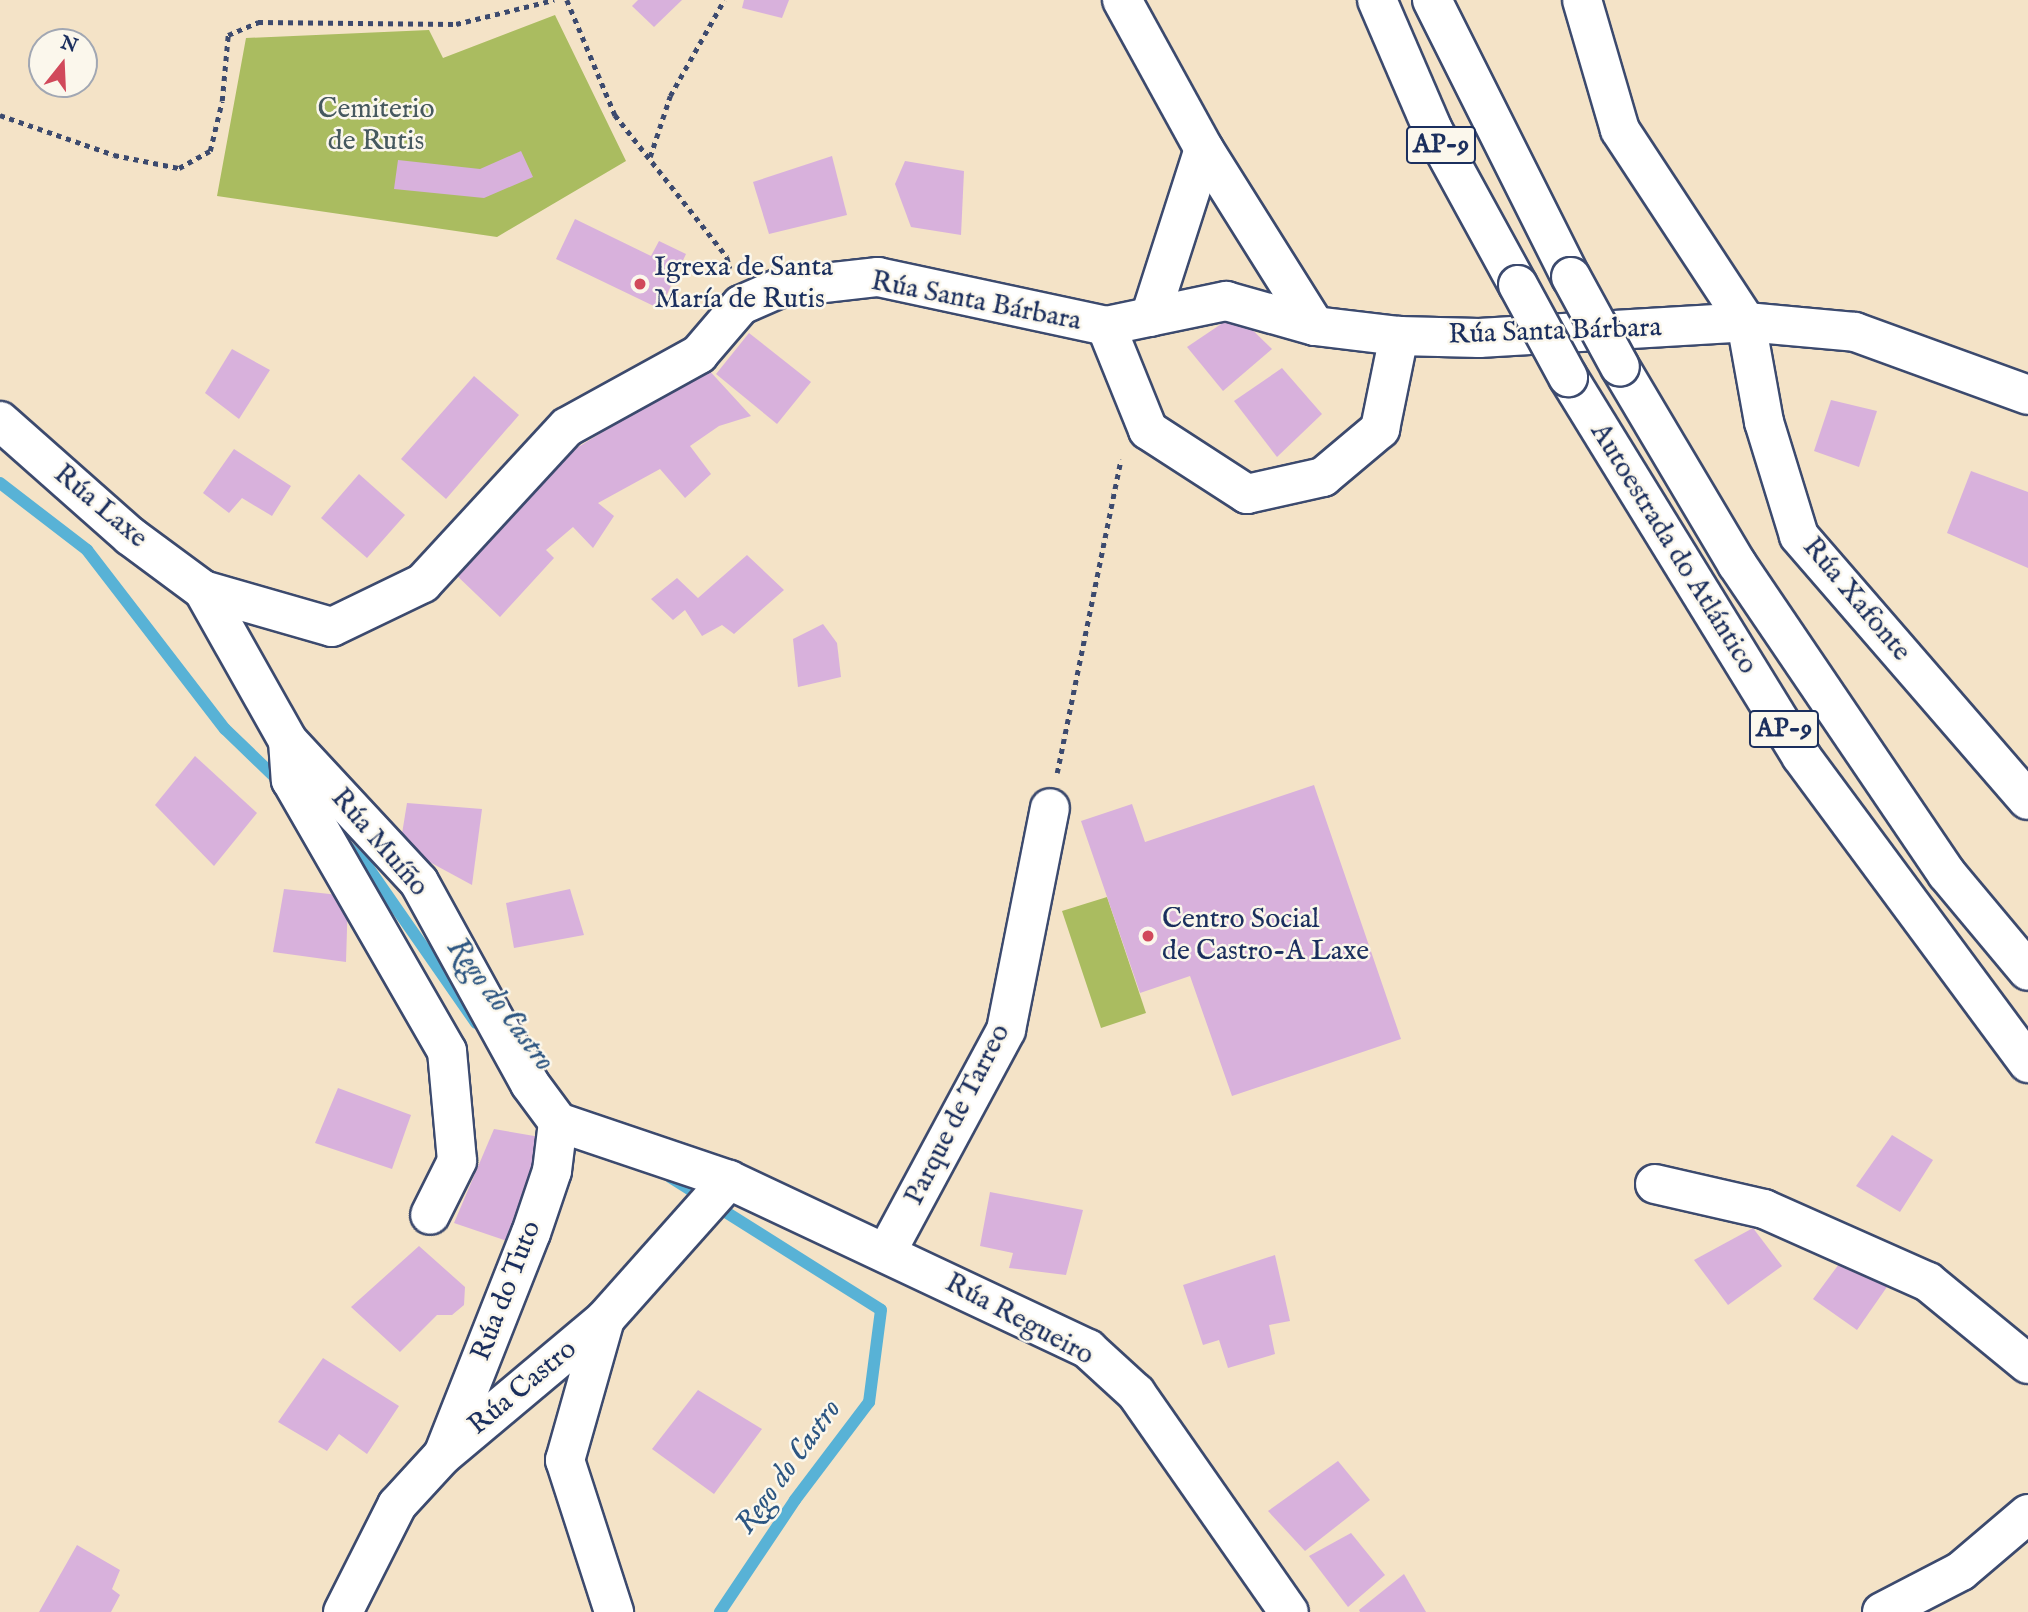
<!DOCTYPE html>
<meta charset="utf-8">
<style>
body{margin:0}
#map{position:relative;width:2028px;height:1612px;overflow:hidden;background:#f4e3c7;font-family:"IM FELL English",serif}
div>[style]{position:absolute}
.green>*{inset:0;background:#aabc60}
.stream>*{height:12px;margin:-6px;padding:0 6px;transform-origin:6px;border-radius:6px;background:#58b2d6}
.building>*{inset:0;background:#d8b1dc}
.path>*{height:4.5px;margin-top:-2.25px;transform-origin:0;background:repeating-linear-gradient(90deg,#3c4a6e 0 5px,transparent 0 10px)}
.roads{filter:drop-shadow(2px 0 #3c4a6e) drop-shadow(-2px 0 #3c4a6e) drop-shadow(0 2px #3c4a6e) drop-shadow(0 -2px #3c4a6e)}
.minor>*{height:38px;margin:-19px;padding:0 19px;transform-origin:19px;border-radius:19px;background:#fff}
.highway>*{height:38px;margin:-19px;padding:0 19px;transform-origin:19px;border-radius:19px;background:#fff}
.bridges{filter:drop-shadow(2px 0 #3c4a6e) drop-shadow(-2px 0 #3c4a6e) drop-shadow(0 2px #3c4a6e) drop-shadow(0 -2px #3c4a6e)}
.highway-bridge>*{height:38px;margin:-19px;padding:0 19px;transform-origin:19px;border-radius:19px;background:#fff}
.dots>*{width:19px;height:19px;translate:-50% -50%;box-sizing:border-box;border:4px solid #fbf7ec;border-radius:50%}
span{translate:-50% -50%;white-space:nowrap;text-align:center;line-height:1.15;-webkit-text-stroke:5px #fbf7ec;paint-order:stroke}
.shield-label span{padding:2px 5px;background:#fbf7ec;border:2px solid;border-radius:5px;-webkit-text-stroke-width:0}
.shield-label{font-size:26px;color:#1b2f5e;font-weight:700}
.park-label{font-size:28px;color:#46595f}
.poi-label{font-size:28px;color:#1b2f5e}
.left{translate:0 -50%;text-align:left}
.street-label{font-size:28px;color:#1b2f5e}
.water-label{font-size:30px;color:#2d5682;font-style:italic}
.north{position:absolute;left:28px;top:28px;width:70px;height:70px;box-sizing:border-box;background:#fbf7ec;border:2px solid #a1a7b3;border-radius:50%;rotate:18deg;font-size:19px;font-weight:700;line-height:28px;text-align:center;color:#1b2f5e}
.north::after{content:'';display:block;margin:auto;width:24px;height:32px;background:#d1495b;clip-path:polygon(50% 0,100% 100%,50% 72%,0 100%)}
</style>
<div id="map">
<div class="green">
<div style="clip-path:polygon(555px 15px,626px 161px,497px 237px,217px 196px,246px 38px,429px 30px,443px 58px)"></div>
<div style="clip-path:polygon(1107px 897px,1146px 1013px,1101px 1028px,1062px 911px)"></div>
</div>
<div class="stream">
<div style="left:0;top:483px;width:110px;rotate:37.6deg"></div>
<div style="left:87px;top:550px;width:226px;rotate:52.4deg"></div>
<div style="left:225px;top:729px;width:81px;rotate:44deg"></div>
<div style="left:347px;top:846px;width:28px;rotate:45deg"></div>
<div style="left:367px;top:866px;width:191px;rotate:55.2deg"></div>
<div style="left:670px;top:1177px;width:249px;rotate:32.2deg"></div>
<div style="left:881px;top:1310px;width:93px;rotate:97.4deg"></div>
<div style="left:869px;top:1402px;width:123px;rotate:127.1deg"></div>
<div style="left:795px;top:1500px;width:135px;rotate:123.8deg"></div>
</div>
<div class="building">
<div style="clip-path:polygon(638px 0,682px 0,654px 27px,632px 6px)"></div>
<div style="clip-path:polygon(744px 0,789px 0,782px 18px,742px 8px)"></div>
<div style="clip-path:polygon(521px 151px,533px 177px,484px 198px,394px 189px,398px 160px,480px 169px)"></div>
<div style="clip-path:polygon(832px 156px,847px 215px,769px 234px,753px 182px)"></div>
<div style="clip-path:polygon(905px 161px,964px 171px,961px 235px,911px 227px,895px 184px)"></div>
<div style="clip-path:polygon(575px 219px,651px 256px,659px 241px,686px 254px,660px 309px,556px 259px)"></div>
<div style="clip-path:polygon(1236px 314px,1272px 349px,1223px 391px,1187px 347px)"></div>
<div style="clip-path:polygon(749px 333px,811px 382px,777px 424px,716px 374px)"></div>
<div style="clip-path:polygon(232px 349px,270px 370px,239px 419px,205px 393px)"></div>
<div style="clip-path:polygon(707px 368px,751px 416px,719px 426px,690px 446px,711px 474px,685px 498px,660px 469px,598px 503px,614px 516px,593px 548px,573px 527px,546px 550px,554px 558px,500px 617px,452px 571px,570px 452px)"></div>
<div style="clip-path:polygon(1282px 368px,1322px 414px,1277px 457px,1234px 401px)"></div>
<div style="clip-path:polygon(474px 376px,519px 415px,446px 499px,401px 459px)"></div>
<div style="clip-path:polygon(1831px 400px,1877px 411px,1859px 467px,1814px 451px)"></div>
<div style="clip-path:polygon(234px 449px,291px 486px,272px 516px,242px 498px,229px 513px,203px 493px)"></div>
<div style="clip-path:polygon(1971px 471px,2028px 492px,2028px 568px,1947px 533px)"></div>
<div style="clip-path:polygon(359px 474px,405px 515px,367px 558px,321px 518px)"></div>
<div style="clip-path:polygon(747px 555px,784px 590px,734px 634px,722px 625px,702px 636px,685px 610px,673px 620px,651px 599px,677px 578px,698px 598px)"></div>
<div style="clip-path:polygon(823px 624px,837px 643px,841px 677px,798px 687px,793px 639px)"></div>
<div style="clip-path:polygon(195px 756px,257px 813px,214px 866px,155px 805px)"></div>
<div style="clip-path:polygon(1314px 785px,1401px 1039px,1232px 1096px,1190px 976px,1140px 993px,1081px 821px,1132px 804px,1145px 842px)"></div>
<div style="clip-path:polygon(407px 803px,482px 809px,472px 885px,400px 846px)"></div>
<div style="clip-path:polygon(284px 889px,348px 896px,346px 962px,273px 952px)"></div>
<div style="clip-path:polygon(570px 889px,584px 935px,514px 948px,506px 903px)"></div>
<div style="clip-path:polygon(338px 1088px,411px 1115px,392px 1169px,315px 1143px)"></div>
<div style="clip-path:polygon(494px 1129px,540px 1137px,536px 1183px,516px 1244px,454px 1223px)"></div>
<div style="clip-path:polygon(1892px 1135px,1933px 1160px,1900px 1212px,1856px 1186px)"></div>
<div style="clip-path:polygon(990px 1192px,1083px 1210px,1066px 1275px,1009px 1268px,1013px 1253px,980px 1246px)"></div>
<div style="clip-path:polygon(1753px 1228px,1782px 1266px,1728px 1305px,1694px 1260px)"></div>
<div style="clip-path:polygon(419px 1246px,465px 1287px,464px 1305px,452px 1315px,437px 1315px,400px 1352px,351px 1307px)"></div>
<div style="clip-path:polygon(1275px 1255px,1290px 1321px,1269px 1325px,1275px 1354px,1228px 1368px,1219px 1340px,1203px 1345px,1183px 1285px)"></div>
<div style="clip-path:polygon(1842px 1260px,1889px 1284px,1857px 1330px,1813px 1299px)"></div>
<div style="clip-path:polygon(323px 1358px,399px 1406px,367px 1454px,339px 1434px,327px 1451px,278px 1422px)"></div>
<div style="clip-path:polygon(698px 1390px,762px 1429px,714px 1494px,652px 1449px)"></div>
<div style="clip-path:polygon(1338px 1461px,1370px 1500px,1305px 1551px,1268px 1511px)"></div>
<div style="clip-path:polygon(1351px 1533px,1385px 1575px,1348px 1607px,1309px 1556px)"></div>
<div style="clip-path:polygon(77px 1545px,120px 1570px,112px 1589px,120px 1595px,111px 1612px,39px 1612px)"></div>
<div style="clip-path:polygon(1404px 1574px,1426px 1612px,1360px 1612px,1359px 1610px)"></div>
</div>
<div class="path">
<div style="left:567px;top:0;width:125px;rotate:67.3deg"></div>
<div style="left:615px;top:115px;width:181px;rotate:51.7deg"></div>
<div style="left:727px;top:257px;width:12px;rotate:76deg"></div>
<div style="left:0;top:115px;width:121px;rotate:19.3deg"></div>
<div style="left:114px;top:155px;width:66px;rotate:11.3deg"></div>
<div style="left:179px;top:168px;width:35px;rotate:-29deg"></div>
<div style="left:210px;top:151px;width:51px;rotate:-76.5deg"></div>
<div style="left:222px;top:101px;width:66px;rotate:-84.8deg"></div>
<div style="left:228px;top:35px;width:33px;rotate:-23deg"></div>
<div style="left:258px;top:22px;width:198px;rotate:0.6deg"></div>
<div style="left:456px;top:24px;width:101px;rotate:-13.8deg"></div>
<div style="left:650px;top:157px;width:64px;rotate:-71.8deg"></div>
<div style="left:670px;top:96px;width:110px;rotate:-60.6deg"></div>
<div style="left:1057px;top:773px;width:320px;rotate:-78.5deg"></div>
</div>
<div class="roads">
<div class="minor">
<div style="left:1122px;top:0;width:170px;rotate:61.2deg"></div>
<div style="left:1204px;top:149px;width:209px;rotate:57.9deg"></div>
<div style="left:1582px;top:0;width:135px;rotate:73.7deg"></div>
<div style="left:1620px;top:130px;width:230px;rotate:56.7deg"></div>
<div style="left:1746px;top:322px;width:102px;rotate:79.8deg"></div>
<div style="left:1764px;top:422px;width:119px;rotate:72.9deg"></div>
<div style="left:1799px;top:536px;width:349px;rotate:49.1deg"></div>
<div style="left:1150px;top:317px;width:176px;rotate:-72.2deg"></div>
<div style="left:1106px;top:326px;width:112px;rotate:68deg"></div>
<div style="left:1148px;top:430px;width:118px;rotate:32.9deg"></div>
<div style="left:1247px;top:494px;width:78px;rotate:-12.6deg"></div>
<div style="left:1323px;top:477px;width:75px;rotate:-40.1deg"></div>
<div style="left:1380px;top:429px;width:95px;rotate:-78.5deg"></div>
<div style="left:0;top:421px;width:174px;rotate:41.5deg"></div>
<div style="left:130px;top:536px;width:91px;rotate:36.5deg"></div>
<div style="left:203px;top:590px;width:134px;rotate:16deg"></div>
<div style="left:332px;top:627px;width:101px;rotate:-25.8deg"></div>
<div style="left:423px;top:583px;width:212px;rotate:-47.3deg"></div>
<div style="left:567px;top:427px;width:151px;rotate:-28.9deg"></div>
<div style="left:699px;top:354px;width:65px;rotate:-49.4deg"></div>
<div style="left:741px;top:305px;width:43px;rotate:-23.6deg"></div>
<div style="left:780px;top:288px;width:99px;rotate:-6.4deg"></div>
<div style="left:878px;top:277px;width:233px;rotate:12.1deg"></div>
<div style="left:1106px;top:326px;width:123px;rotate:-11.8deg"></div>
<div style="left:1226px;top:301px;width:92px;rotate:15.7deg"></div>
<div style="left:1315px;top:326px;width:85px;rotate:6.8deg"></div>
<div style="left:1399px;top:336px;width:80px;rotate:1.4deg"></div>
<div style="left:1479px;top:338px;width:267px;rotate:-3.4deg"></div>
<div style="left:1746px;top:322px;width:109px;rotate:5.2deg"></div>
<div style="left:1855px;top:332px;width:184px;rotate:20deg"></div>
<div style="left:203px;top:590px;width:173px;rotate:60.6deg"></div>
<div style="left:288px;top:741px;width:192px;rotate:47.1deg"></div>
<div style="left:419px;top:882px;width:230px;rotate:61.2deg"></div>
<div style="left:530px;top:1084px;width:47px;rotate:53.6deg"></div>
<div style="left:558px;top:1122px;width:181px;rotate:18.7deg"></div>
<div style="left:729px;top:1180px;width:397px;rotate:25.2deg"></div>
<div style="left:1088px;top:1349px;width:65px;rotate:42.5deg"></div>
<div style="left:1136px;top:1393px;width:267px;rotate:55.1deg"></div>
<div style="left:288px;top:741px;width:39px;rotate:86deg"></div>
<div style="left:291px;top:780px;width:313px;rotate:60.1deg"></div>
<div style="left:447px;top:1051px;width:110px;rotate:84.8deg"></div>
<div style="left:457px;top:1161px;width:60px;rotate:116.6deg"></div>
<div style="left:1655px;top:1184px;width:112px;rotate:12.9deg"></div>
<div style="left:1764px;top:1209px;width:180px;rotate:24deg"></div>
<div style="left:1928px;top:1282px;width:129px;rotate:39.4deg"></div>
<div style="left:886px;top:1253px;width:253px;rotate:-61.7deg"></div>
<div style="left:1006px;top:1030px;width:226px;rotate:-78.8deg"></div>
<div style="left:605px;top:1319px;width:147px;rotate:105.8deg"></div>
<div style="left:565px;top:1460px;width:160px;rotate:72.1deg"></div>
<div style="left:445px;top:1450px;width:233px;rotate:-68.4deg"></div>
<div style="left:531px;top:1233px;width:65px;rotate:-71.3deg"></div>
<div style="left:552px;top:1171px;width:49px;rotate:-83deg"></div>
<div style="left:343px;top:1612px;width:120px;rotate:-63.2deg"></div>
<div style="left:397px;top:1505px;width:67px;rotate:-47.4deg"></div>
<div style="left:442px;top:1456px;width:213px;rotate:-40deg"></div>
<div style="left:605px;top:1319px;width:186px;rotate:-48.3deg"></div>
<div style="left:1882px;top:1612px;width:89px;rotate:-27.4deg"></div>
<div style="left:1961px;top:1571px;width:88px;rotate:-40.4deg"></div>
</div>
<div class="highway">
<div style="left:1377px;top:0;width:139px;rotate:66.7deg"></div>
<div style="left:1432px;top:128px;width:179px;rotate:61.3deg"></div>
<div style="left:1432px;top:0;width:310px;rotate:63.4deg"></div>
<div style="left:1620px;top:367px;width:229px;rotate:59.3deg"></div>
<div style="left:1737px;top:564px;width:374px;rotate:55.9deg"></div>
<div style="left:1947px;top:874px;width:126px;rotate:50.1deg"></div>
<div style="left:1568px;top:377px;width:445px;rotate:58.4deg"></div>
<div style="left:1801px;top:756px;width:382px;rotate:53.5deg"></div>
</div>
</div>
<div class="bridges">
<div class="highway-bridge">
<div style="left:1571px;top:277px;width:102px;rotate:61.4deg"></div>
<div style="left:1518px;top:285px;width:105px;rotate:61.5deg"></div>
</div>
</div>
<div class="dots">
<div style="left:640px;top:284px;background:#d1495b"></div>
<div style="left:1148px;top:936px;background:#d1495b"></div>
</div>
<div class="shield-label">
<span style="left:1441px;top:145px">AP-9</span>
<span style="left:1784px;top:729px">AP-9</span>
</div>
<div class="park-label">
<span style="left:376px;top:126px">Cemiterio<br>de Rutis</span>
</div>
<div class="poi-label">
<span class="left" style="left:654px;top:284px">Igrexa de Santa<br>María de Rutis</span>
<span class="left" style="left:1162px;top:936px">Centro Social<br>de Castro-A Laxe</span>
</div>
<div class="street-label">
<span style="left:976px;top:302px;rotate:11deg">Rúa Santa Bárbara</span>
<span style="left:1555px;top:332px;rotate:-2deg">Rúa Santa Bárbara</span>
<span style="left:100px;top:507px;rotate:40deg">Rúa Laxe</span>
<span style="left:1673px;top:549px;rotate:58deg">Autoestrada do Atlántico</span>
<span style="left:1856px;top:600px;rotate:50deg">Rúa Xafonte</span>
<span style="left:379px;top:843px;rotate:49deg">Rúa Muíño</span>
<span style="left:958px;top:1115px;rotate:-63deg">Parque de Tarreo</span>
<span style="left:507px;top:1291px;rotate:-69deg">Rúa do Tuto</span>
<span style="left:1019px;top:1320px;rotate:28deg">Rúa Regueiro</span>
<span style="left:523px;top:1388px;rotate:-40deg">Rúa Castro</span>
</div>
<div class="water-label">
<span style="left:500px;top:1005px;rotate:53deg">Rego do Castro</span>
<span style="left:789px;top:1467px;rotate:-54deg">Rego do Castro</span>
</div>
<div class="north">N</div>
</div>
